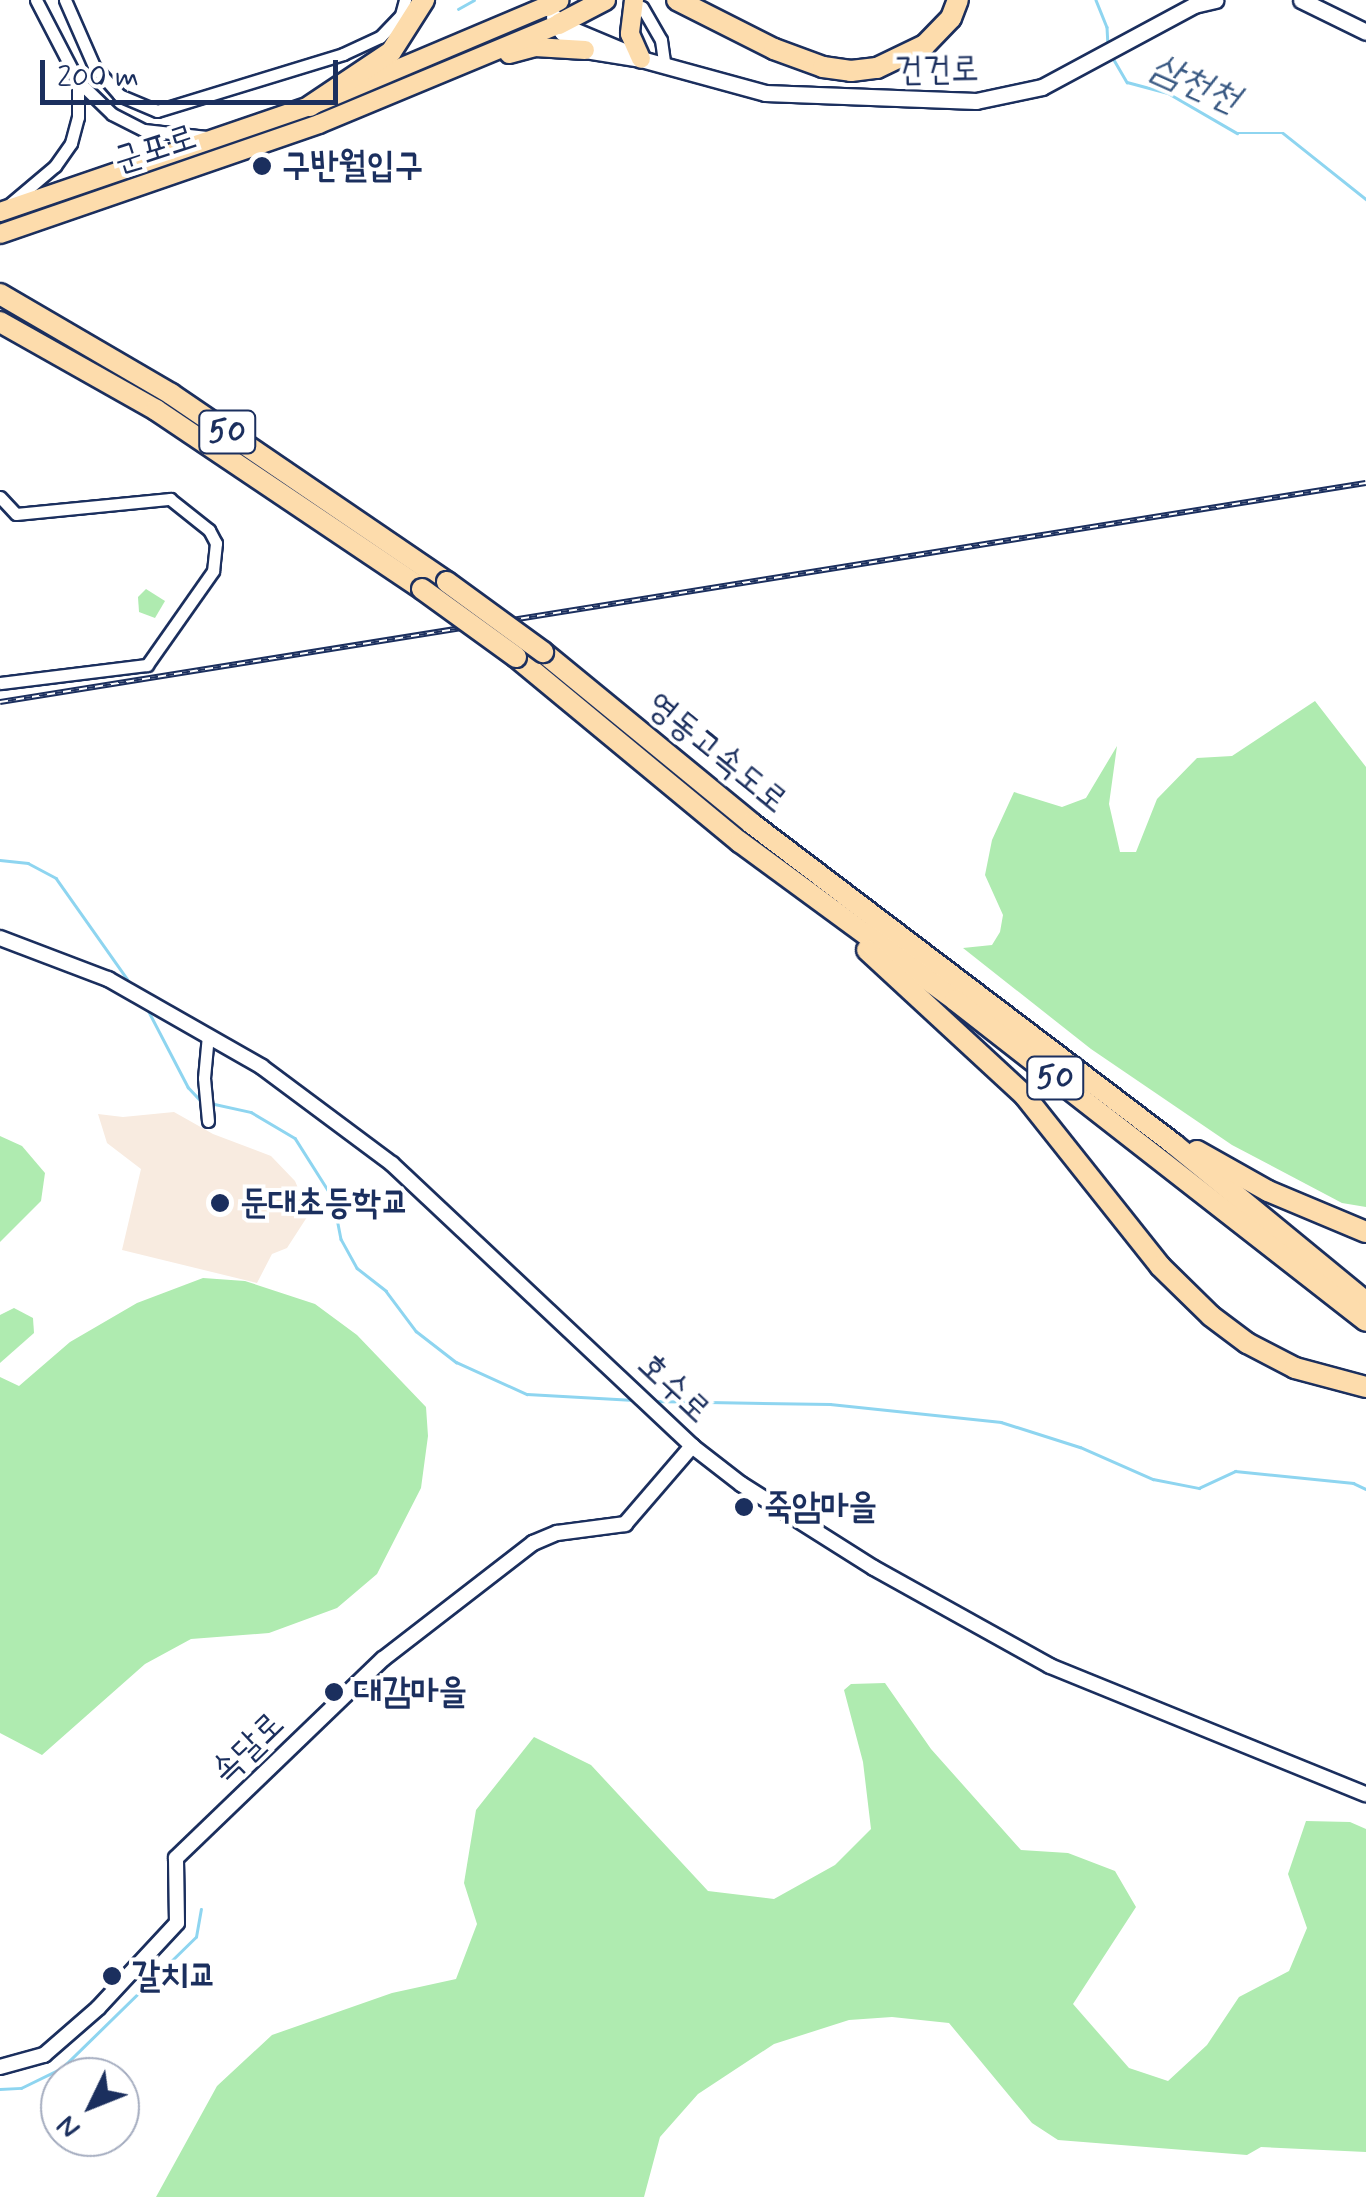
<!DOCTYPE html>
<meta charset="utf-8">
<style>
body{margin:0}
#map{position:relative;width:1366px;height:2197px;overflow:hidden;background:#fff;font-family:Mynerve,"Poor Story",sans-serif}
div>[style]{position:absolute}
.built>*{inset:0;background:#f8ebe0}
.green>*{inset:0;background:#afebb0}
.stream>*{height:2.5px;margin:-1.25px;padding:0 1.25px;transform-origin:1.25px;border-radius:1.25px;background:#8ed5f0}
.roads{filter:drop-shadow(2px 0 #1b2f5e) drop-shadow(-2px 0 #1b2f5e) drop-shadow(0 2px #1b2f5e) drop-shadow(0 -2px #1b2f5e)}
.minor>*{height:11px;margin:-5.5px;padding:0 5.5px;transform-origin:5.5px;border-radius:5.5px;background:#fff}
.tertiary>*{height:14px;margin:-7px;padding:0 7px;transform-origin:7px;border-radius:7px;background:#fff}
.secondary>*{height:15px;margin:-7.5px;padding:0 7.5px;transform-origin:7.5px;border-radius:7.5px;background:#fff}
.primary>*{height:18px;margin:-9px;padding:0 9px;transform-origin:9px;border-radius:9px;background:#fddcac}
.trunk>*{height:20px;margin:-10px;padding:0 10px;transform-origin:10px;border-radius:10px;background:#fddcac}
.motorway>*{height:20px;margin:-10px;padding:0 10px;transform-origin:10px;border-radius:10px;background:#fddcac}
.rail>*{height:6px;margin-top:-3px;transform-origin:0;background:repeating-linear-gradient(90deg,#fff 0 8px,#1b2f5e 0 16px);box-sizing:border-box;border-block:2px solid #1b2f5e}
.bridges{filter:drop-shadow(2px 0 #1b2f5e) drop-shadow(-2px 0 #1b2f5e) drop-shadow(0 2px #1b2f5e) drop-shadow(0 -2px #1b2f5e)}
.motorway-bridge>*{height:20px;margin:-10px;padding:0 10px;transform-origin:10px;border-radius:10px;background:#fddcac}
.dots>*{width:28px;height:28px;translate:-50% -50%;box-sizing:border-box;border:5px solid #fff;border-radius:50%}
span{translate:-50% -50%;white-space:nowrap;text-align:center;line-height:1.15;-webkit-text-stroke:8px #fff;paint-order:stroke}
.shield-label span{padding:2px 8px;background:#fff;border:2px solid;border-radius:8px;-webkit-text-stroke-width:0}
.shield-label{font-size:32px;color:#1b2f5e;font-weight:700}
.street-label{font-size:35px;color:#1b2f5e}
.poi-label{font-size:35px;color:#1b2f5e;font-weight:700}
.left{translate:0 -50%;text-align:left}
.water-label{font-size:38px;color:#385882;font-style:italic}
.north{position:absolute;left:40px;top:2057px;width:100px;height:100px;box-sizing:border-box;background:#fff;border:2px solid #a4acbf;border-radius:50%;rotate:227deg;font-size:28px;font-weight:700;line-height:40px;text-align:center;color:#1b2f5e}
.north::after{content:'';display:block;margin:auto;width:35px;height:45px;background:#1b2f5e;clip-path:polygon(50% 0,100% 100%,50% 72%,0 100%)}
.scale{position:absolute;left:40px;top:60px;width:298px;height:45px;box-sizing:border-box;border:5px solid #1b2f5e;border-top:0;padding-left:12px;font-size:30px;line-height:35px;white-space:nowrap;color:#1b2f5e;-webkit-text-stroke:8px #fff;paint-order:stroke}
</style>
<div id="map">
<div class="built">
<div style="clip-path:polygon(174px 1112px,213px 1134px,271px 1156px,295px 1181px,309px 1214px,287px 1248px,272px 1254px,257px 1283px,122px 1250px,141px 1169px,107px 1143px,98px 1114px,123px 1117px)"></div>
</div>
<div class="green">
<div style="clip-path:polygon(146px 589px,165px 601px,155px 618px,139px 612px,138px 597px)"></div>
<div style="clip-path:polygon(1315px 701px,1366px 767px,1366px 1207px,1342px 1203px,1232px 1145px,1091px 1049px,963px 948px,992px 945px,1000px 932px,1003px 915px,985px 875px,992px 840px,1014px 792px,1062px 807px,1086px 798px,1117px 746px,1109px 804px,1120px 852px,1136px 852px,1157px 799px,1197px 758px,1232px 756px)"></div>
<div style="clip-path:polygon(0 1136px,22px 1146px,45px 1173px,41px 1201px,0 1242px)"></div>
<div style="clip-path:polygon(203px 1278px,245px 1281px,315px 1304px,357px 1335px,426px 1407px,428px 1436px,421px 1488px,377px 1574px,337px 1608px,269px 1633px,191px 1639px,145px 1664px,42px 1755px,0 1733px,0 1377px,19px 1386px,70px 1342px,137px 1303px)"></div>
<div style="clip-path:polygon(14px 1308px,33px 1318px,34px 1333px,0 1363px,0 1315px)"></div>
<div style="clip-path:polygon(885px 1683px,931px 1749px,1021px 1850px,1068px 1853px,1115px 1871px,1136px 1907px,1073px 2004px,1129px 2068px,1168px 2081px,1207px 2045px,1239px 1997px,1289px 1971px,1307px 1928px,1288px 1874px,1306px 1821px,1350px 1822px,1366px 1829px,1366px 2152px,1261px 2147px,1247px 2155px,1058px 2140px,1032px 2123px,949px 2023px,892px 2017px,849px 2020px,774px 2044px,698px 2094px,660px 2137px,644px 2197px,156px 2197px,217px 2086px,272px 2035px,392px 1993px,456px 1979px,477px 1924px,464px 1883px,476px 1810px,534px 1737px,591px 1765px,708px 1891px,774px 1899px,835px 1865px,871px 1829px,863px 1762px,844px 1690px,851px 1684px)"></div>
</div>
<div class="stream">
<div style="left:1096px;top:0;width:29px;rotate:68deg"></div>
<div style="left:1107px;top:27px;width:19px;rotate:87deg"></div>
<div style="left:458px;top:9px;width:18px;rotate:-29deg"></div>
<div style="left:1113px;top:58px;width:28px;rotate:60deg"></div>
<div style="left:1127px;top:82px;width:42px;rotate:15deg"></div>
<div style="left:1168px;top:93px;width:80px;rotate:30.1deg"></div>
<div style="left:1237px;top:133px;width:46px"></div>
<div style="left:1283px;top:133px;width:106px;rotate:38.5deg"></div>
<div style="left:0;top:860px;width:28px;rotate:6deg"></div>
<div style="left:28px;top:863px;width:32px;rotate:28deg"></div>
<div style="left:56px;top:878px;width:133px;rotate:54.8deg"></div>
<div style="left:148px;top:1010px;width:87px;rotate:62.5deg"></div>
<div style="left:188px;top:1087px;width:21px;rotate:47deg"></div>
<div style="left:210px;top:1103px;width:42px;rotate:12.4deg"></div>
<div style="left:251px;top:1112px;width:51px;rotate:30.6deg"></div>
<div style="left:295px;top:1138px;width:71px;rotate:57.7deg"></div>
<div style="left:333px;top:1198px;width:42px;rotate:79deg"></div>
<div style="left:341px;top:1239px;width:33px;rotate:61deg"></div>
<div style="left:357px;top:1268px;width:37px;rotate:38deg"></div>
<div style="left:386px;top:1291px;width:50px;rotate:53.1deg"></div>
<div style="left:416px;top:1331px;width:51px;rotate:37.8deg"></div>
<div style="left:456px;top:1362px;width:78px;rotate:24.3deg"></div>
<div style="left:527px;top:1394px;width:107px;rotate:3.2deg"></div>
<div style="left:652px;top:1401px;width:178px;rotate:1deg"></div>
<div style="left:830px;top:1404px;width:172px;rotate:6deg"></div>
<div style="left:1001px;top:1422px;width:83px;rotate:17.6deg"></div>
<div style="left:1080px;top:1447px;width:80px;rotate:23.7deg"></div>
<div style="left:1153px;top:1479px;width:47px;rotate:11.1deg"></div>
<div style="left:1199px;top:1488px;width:40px;rotate:-25deg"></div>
<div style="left:1235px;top:1471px;width:119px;rotate:5.8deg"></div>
<div style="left:1353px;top:1483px;width:14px;rotate:25deg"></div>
<div style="left:0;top:2089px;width:21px;rotate:-3deg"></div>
<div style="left:21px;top:2088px;width:46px;rotate:-26deg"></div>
<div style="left:62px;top:2068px;width:187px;rotate:-44.4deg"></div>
<div style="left:196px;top:1937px;width:28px;rotate:-80deg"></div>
</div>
<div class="roads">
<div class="minor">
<div style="left:36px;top:0;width:91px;rotate:62.6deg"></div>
<div style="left:78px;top:81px;width:47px;rotate:44.1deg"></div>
<div style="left:112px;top:114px;width:36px;rotate:27deg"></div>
<div style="left:144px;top:130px;width:63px;rotate:6.3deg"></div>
<div style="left:65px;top:0;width:72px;rotate:66.3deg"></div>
<div style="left:94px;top:66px;width:38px;rotate:49deg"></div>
<div style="left:119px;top:95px;width:41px;rotate:22.8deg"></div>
<div style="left:157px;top:111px;width:195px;rotate:-17deg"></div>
<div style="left:343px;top:54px;width:41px;rotate:-24.7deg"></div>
<div style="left:380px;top:37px;width:30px;rotate:-46deg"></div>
<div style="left:401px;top:15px;width:16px;rotate:-75deg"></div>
<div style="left:642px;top:7px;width:38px;rotate:60deg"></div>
<div style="left:661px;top:40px;width:27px;rotate:82deg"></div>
<div style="left:10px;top:204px;width:59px;rotate:-40.2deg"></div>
<div style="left:55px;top:166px;width:28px;rotate:-55deg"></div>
<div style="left:71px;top:143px;width:27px;rotate:-75deg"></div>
<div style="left:78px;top:117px;width:36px;rotate:-90deg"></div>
<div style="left:0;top:497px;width:23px;rotate:47deg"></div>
<div style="left:16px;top:514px;width:155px;rotate:-5.6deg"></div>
<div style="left:170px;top:499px;width:50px;rotate:38.5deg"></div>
<div style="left:209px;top:530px;width:15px;rotate:62deg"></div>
<div style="left:216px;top:543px;width:28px;rotate:96deg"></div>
<div style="left:213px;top:571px;width:115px;rotate:125.1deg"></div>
<div style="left:147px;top:665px;width:148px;rotate:173deg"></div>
<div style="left:208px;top:1121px;width:43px;rotate:-95.3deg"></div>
<div style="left:204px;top:1078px;width:43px;rotate:-84.7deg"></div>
</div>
<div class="tertiary">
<div style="left:0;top:938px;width:116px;rotate:20.8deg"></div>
<div style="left:108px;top:979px;width:177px;rotate:29.7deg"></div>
<div style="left:262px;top:1067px;width:162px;rotate:36.7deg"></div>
<div style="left:392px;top:1164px;width:412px;rotate:43.2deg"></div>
<div style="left:692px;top:1446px;width:62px;rotate:37.8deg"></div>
<div style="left:741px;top:1484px;width:157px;rotate:32.3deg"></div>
<div style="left:874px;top:1568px;width:201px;rotate:29.1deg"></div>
<div style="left:1050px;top:1666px;width:341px;rotate:22.1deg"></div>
<div style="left:0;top:2067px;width:46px;rotate:-15.3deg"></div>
<div style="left:44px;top:2055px;width:72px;rotate:-41deg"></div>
<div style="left:98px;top:2008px;width:116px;rotate:-47.1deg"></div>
<div style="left:177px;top:1923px;width:65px;rotate:-90.9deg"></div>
<div style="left:176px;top:1858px;width:287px;rotate:-43.9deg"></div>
<div style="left:383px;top:1659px;width:190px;rotate:-37.7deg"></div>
<div style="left:533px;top:1543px;width:26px;rotate:-23deg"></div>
<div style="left:557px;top:1533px;width:69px;rotate:-7.5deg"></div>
<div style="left:625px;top:1524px;width:103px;rotate:-49.3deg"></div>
</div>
<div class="secondary">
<div style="left:1301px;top:0;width:72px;rotate:26.2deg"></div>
<div style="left:554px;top:17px;width:17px;rotate:62deg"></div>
<div style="left:562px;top:32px;width:29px;rotate:38deg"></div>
<div style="left:585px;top:50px;width:57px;rotate:9.1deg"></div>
<div style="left:641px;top:59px;width:129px;rotate:15.3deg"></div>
<div style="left:765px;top:93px;width:211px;rotate:2.2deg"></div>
<div style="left:976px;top:101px;width:67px;rotate:-12deg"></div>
<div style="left:1042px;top:87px;width:173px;rotate:-28.3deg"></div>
<div style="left:1194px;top:5px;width:22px;rotate:-13deg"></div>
<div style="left:559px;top:24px;width:86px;rotate:22.7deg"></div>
</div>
<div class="primary">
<div style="left:634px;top:0;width:34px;rotate:97deg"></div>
<div style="left:630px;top:34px;width:27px;rotate:66deg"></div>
<div style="left:509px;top:54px;width:27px;rotate:-15deg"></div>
<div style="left:535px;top:47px;width:50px;rotate:3.4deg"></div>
<div style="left:0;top:212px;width:328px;rotate:-18.9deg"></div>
<div style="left:310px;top:106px;width:257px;rotate:-22.9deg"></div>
<div style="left:0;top:234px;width:337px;rotate:-19deg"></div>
<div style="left:319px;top:124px;width:260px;rotate:-22.6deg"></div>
</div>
<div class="trunk">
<div style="left:547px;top:6px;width:13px;rotate:-27deg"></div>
<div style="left:559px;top:24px;width:52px;rotate:-27.6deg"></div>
</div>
<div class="motorway">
<div style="left:677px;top:0;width:109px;rotate:26.8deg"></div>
<div style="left:774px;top:49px;width:52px;rotate:20.2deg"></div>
<div style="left:823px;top:67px;width:28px;rotate:8deg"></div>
<div style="left:851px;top:71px;width:26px;rotate:-7deg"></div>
<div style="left:877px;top:68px;width:53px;rotate:-25.6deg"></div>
<div style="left:925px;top:45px;width:37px;rotate:-46deg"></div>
<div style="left:951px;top:18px;width:19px;rotate:-69deg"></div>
<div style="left:310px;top:106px;width:97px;rotate:-33.7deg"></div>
<div style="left:391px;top:52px;width:62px;rotate:-57.6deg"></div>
<div style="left:0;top:294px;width:198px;rotate:30.3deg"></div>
<div style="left:171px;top:394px;width:334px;rotate:34.3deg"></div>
<div style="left:0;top:322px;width:179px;rotate:29.4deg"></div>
<div style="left:156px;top:410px;width:321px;rotate:33.9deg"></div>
<div style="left:543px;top:652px;width:269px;rotate:39.4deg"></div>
<div style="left:751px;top:823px;width:532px;rotate:37.21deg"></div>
<div style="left:1175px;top:1145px;width:247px;rotate:39.4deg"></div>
<div style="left:516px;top:657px;width:291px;rotate:39.6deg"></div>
<div style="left:740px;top:842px;width:267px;rotate:36.3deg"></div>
<div style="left:955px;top:1000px;width:521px;rotate:37.99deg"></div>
<div style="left:867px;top:950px;width:215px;rotate:42.7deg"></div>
<div style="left:1025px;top:1096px;width:217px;rotate:51.5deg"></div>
<div style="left:1160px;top:1266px;width:71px;rotate:44.4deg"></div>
<div style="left:1211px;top:1316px;width:45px;rotate:36.9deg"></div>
<div style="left:1247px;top:1343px;width:54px;rotate:27.5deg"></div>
<div style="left:1295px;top:1368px;width:73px;rotate:15deg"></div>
<div style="left:1197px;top:1151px;width:81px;rotate:29.4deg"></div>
<div style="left:1268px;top:1191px;width:106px;rotate:22.7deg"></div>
</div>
</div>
<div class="rail">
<div style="left:0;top:702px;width:1383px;rotate:-9.11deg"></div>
</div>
<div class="bridges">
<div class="motorway-bridge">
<div style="left:447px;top:582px;width:119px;rotate:36.1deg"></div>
<div style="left:422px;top:589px;width:116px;rotate:35.9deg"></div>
</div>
</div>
<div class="dots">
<div style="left:262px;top:166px;background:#1b2f5e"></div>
<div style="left:220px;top:1203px;background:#1b2f5e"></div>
<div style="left:744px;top:1507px;background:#1b2f5e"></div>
<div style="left:334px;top:1692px;background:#1b2f5e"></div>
<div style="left:112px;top:1976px;background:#1b2f5e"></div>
</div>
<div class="shield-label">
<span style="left:227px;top:432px">50</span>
<span style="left:1055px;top:1078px">50</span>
</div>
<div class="street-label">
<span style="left:937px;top:70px;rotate:-1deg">건건로</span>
<span style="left:155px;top:149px;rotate:-18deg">군포로</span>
<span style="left:717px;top:753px;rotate:39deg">영동고속도로</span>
<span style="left:674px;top:1388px;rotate:43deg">호수로</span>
<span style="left:248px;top:1748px;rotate:-44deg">속달로</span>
</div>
<div class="poi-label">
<span class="left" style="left:282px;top:166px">구반월입구</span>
<span class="left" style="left:240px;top:1203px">둔대초등학교</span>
<span class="left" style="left:764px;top:1507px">죽암마을</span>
<span class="left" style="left:354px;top:1692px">대감마을</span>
<span class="left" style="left:132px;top:1976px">갈치교</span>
</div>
<div class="water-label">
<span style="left:1195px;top:84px;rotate:24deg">삼천천</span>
</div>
<div class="north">N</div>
<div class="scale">200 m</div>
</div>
